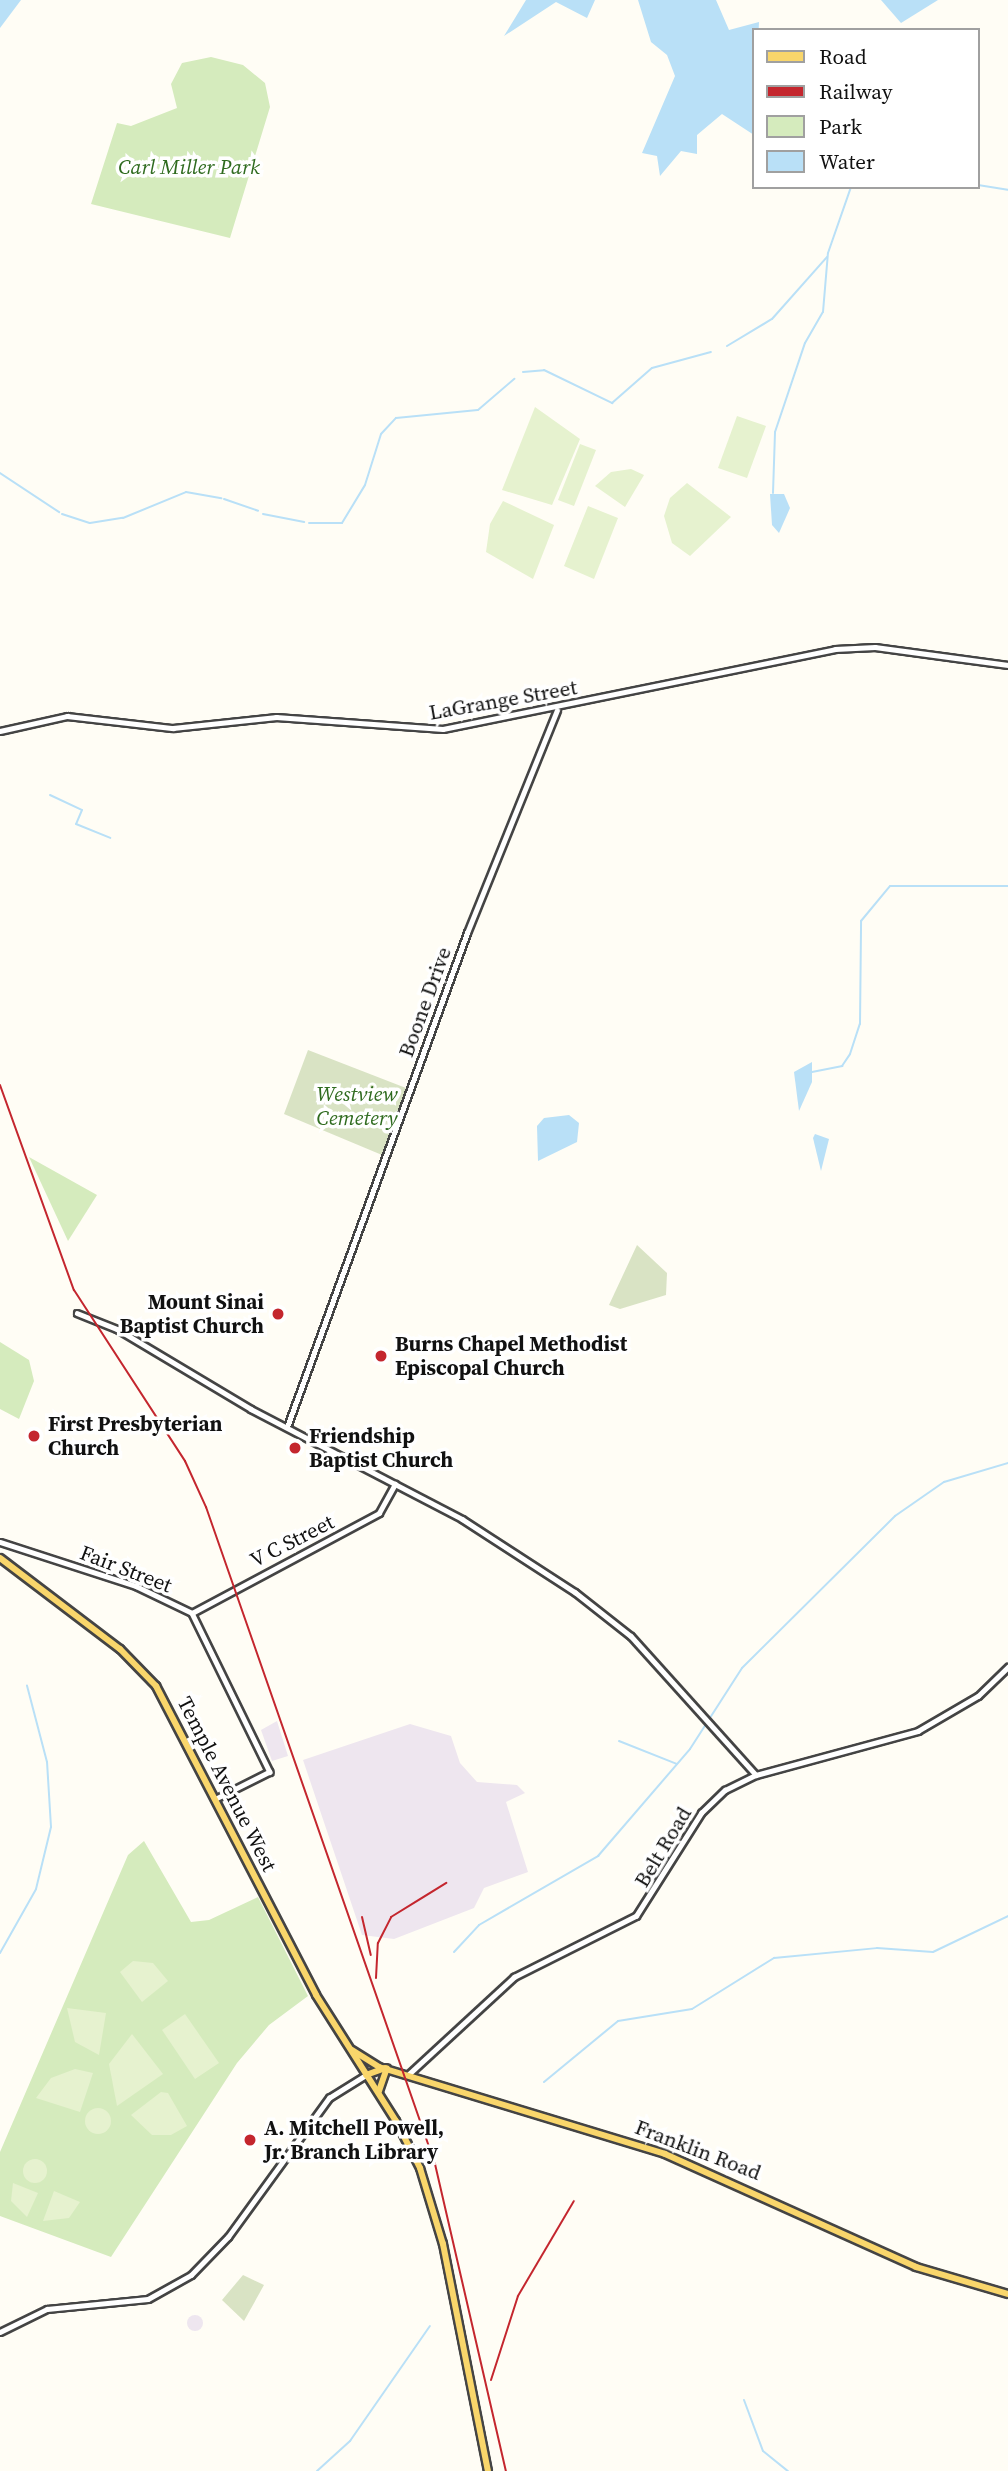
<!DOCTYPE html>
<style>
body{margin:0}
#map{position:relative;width:1008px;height:2471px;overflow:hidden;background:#fffdf5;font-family:"Source Serif 4",serif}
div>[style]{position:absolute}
.industrial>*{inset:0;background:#eee6ef}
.round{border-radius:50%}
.green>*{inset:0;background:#d5ebbd}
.cemetery>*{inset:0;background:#d9e3c4}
.pitch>*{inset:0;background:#e6f2cf}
.water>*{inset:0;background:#b9e0f7}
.stream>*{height:2px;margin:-1px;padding:0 1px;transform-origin:1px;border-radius:1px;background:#b9e0f7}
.roads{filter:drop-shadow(2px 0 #444) drop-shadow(-2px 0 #444) drop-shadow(0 2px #444) drop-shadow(0 -2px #444)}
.minor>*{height:4.5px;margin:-2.25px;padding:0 2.25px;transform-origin:2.25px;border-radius:2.25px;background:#fff}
.major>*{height:6px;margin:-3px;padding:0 3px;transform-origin:3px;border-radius:3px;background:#f9d66b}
.rail>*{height:2px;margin:-1px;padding:0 1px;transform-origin:1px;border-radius:1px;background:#c4262e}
.dots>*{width:19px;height:19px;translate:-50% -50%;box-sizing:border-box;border:4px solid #fff;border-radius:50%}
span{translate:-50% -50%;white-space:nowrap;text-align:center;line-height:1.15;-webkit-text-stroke:7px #fff;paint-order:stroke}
.park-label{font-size:21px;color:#2f6b1f;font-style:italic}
.street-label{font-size:21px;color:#111}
.poi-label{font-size:21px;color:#111;font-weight:700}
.right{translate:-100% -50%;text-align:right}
.left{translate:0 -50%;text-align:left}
.legend{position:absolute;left:752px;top:28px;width:228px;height:161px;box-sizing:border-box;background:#fff;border:2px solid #a0a0a0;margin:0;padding:9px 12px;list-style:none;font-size:21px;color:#111}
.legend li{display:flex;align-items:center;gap:14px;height:35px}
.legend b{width:35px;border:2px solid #a0a0a0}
</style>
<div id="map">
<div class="industrial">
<div style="clip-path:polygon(277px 1721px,288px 1756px,272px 1761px,261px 1730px)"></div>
<div style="clip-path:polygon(410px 1724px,451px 1736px,460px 1763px,477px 1782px,517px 1785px,525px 1793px,506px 1802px,528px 1872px,484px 1888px,474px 1908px,394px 1939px,362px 1935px,303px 1760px)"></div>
<div class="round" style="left:187px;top:2315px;width:16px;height:16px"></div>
</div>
<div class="green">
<div style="clip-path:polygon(211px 57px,243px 65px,265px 83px,270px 107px,230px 238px,91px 204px,117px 123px,131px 126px,177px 108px,171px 84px,182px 63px)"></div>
<div style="clip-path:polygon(29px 1157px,97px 1195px,68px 1241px)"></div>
<div style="clip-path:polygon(0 1342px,29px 1360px,34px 1381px,19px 1419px,0 1409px)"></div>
<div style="clip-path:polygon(144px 1841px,191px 1922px,209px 1920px,258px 1897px,308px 1996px,269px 2025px,237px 2063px,111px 2257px,0 2216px,0 2152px,128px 1855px)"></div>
</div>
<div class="cemetery">
<div style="clip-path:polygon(308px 1050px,406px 1088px,382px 1155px,284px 1114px)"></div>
<div style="clip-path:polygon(637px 1245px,667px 1273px,666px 1295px,620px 1309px,609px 1305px)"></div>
<div style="clip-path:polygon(243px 2275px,264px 2285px,244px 2321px,222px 2300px)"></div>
</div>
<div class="pitch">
<div style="clip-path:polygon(535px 407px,580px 439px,552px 505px,502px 490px)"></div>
<div style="clip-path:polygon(737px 416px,766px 426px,747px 478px,718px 468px)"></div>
<div style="clip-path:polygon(580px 444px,596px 450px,574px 506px,558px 500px)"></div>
<div style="clip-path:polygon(631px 469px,644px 475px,625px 507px,595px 486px,611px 472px)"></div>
<div style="clip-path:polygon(687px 483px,731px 517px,690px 556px,672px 543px,664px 516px,670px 498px)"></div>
<div style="clip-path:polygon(503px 501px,554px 525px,533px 579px,486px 552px,490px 524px)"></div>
<div style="clip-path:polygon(588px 506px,618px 518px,594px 579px,564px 566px)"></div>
<div style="clip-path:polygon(133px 1961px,153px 1963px,168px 1981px,142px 2002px,120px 1972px)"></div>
<div style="clip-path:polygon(67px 2008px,106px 2013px,99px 2055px,75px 2042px)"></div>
<div style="clip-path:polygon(185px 2014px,219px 2063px,195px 2079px,162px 2030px)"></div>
<div style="clip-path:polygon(132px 2034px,163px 2074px,117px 2106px,109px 2064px)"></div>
<div style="clip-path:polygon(75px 2069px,93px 2073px,80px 2112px,36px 2098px,51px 2078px)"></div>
<div style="clip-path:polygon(161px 2092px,168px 2093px,187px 2126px,171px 2135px,152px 2135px,131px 2115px)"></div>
<div class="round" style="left:85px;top:2108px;width:26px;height:26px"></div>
<div class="round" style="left:23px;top:2159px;width:24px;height:24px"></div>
<div style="clip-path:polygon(13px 2183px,38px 2193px,27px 2217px,11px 2201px)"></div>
<div style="clip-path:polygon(54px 2191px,80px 2202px,69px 2218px,43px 2221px)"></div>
</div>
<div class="water">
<div style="clip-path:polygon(0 0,21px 0,0 28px)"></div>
<div style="clip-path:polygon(526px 0,595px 0,587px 18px,556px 2px,504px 36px)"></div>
<div style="clip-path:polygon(638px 0,716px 0,729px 30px,759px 22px,754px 135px,722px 114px,697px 135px,697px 154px,681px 151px,660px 176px,657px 156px,642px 153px,675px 76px,667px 55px,651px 42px)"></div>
<div style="clip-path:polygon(881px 0,938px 0,901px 23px)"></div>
<div style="clip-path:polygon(770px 494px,784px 494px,790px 508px,779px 533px,772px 525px)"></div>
<div style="clip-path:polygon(812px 1062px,812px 1082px,799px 1111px,794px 1072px)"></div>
<div style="clip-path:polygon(569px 1115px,579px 1123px,577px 1142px,538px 1161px,537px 1126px,544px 1118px)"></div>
<div style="clip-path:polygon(815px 1134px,829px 1139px,821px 1171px,813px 1138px)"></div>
</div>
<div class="stream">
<div style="left:978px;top:185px;width:30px;rotate:9deg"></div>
<div style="left:727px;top:346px;width:52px;rotate:-31deg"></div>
<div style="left:772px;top:319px;width:83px;rotate:-48.4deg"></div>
<div style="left:523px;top:372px;width:21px;rotate:-5deg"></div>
<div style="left:544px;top:370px;width:76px;rotate:25.9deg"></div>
<div style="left:612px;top:403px;width:53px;rotate:-41.2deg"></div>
<div style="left:652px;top:368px;width:61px;rotate:-15.2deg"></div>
<div style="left:0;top:473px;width:71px;rotate:33.5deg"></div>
<div style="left:773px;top:493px;width:61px;rotate:-88.1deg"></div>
<div style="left:775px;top:432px;width:94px;rotate:-71.4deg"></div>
<div style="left:805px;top:343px;width:36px;rotate:-60deg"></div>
<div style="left:823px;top:312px;width:59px;rotate:-85.2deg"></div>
<div style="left:828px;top:253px;width:70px;rotate:-70.8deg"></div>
<div style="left:224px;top:499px;width:36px;rotate:19deg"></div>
<div style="left:62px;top:514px;width:29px;rotate:18deg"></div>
<div style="left:90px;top:523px;width:33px;rotate:-9deg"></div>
<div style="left:123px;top:518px;width:68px;rotate:-22.4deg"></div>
<div style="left:186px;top:492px;width:36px;rotate:10deg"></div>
<div style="left:263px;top:514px;width:42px;rotate:11deg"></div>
<div style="left:309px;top:523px;width:33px"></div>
<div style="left:342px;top:523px;width:44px;rotate:-58.8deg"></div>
<div style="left:365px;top:485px;width:53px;rotate:-72.6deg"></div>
<div style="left:381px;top:434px;width:22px;rotate:-47deg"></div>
<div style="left:396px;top:418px;width:82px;rotate:-5.6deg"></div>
<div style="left:478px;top:410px;width:48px;rotate:-40.7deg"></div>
<div style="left:50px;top:795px;width:35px;rotate:25deg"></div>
<div style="left:82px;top:810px;width:15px;rotate:113deg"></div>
<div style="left:76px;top:824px;width:37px;rotate:22deg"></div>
<div style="left:812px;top:1072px;width:31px;rotate:-11deg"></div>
<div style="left:842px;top:1066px;width:14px;rotate:-56deg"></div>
<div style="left:850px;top:1054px;width:32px;rotate:-72deg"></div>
<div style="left:860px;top:1024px;width:103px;rotate:-89.4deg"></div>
<div style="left:861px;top:921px;width:45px;rotate:-50.4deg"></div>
<div style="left:890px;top:886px;width:118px"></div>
<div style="left:619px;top:1741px;width:62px;rotate:21.6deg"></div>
<div style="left:454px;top:1952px;width:37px;rotate:-47deg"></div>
<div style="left:479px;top:1925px;width:138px;rotate:-30.1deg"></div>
<div style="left:598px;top:1856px;width:141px;rotate:-49.3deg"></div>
<div style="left:690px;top:1749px;width:96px;rotate:-57.3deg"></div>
<div style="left:742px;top:1668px;width:216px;rotate:-44.8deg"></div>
<div style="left:895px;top:1516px;width:60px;rotate:-34.8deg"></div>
<div style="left:944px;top:1482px;width:67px;rotate:-16.5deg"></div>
<div style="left:0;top:1953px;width:73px;rotate:-60.6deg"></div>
<div style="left:36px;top:1889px;width:64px;rotate:-76.4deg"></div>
<div style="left:51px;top:1827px;width:65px;rotate:-93.5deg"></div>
<div style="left:47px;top:1762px;width:79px;rotate:-104.7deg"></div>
<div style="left:544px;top:2082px;width:96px;rotate:-39.5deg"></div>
<div style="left:618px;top:2021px;width:75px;rotate:-9.2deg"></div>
<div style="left:692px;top:2009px;width:97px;rotate:-31.9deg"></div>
<div style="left:774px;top:1958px;width:103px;rotate:-5.5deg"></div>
<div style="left:877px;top:1948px;width:56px;rotate:4.1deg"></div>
<div style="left:933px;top:1952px;width:83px;rotate:-25.6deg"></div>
<div style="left:744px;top:2400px;width:54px;rotate:69.6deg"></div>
<div style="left:763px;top:2451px;width:32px;rotate:39deg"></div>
<div style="left:317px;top:2471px;width:45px;rotate:-42.3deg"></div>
<div style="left:350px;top:2441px;width:140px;rotate:-55.2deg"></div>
</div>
<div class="roads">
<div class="minor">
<div style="left:0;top:731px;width:69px;rotate:-12.6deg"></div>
<div style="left:67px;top:716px;width:107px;rotate:6.5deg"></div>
<div style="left:173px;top:728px;width:104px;rotate:-6.1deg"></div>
<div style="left:276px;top:717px;width:167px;rotate:4.1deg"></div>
<div style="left:443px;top:729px;width:400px;rotate:-11.5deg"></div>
<div style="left:835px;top:649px;width:40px;rotate:-2.9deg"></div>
<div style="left:875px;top:647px;width:134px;rotate:7.7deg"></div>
<div style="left:77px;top:1313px;width:43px;rotate:21.8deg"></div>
<div style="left:117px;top:1329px;width:156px;rotate:30.8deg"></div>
<div style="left:251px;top:1409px;width:238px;rotate:27.5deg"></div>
<div style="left:462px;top:1519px;width:135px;rotate:32.9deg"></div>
<div style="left:575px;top:1592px;width:71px;rotate:38.2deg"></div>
<div style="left:631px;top:1636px;width:187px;rotate:48deg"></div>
<div style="left:287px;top:1427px;width:526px;rotate:-69.98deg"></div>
<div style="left:467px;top:933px;width:240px;rotate:-68deg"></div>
<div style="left:0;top:1542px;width:143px;rotate:17.9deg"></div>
<div style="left:136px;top:1586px;width:62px;rotate:25.7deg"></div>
<div style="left:192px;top:1613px;width:177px;rotate:63.9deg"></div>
<div style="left:270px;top:1772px;width:60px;rotate:153.4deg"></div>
<div style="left:192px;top:1613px;width:212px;rotate:-28.1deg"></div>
<div style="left:379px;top:1513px;width:33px;rotate:-61deg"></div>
<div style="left:409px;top:2074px;width:143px;rotate:-42.7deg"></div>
<div style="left:514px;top:1977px;width:136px;rotate:-26.6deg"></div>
<div style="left:636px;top:1916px;width:122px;rotate:-57.7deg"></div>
<div style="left:701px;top:1813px;width:33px;rotate:-44deg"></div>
<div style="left:725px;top:1790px;width:34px;rotate:-26deg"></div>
<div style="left:756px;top:1775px;width:168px;rotate:-15.2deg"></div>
<div style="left:918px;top:1731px;width:69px;rotate:-30.3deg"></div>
<div style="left:978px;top:1696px;width:42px;rotate:-44deg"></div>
<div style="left:0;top:2332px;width:52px;rotate:-26.1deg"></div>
<div style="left:47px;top:2309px;width:101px;rotate:-5.7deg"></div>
<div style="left:148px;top:2299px;width:49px;rotate:-29.2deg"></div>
<div style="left:191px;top:2275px;width:53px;rotate:-45.8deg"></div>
<div style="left:228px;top:2237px;width:172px;rotate:-54deg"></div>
<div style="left:329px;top:2098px;width:44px;rotate:-31.9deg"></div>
</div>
<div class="major">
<div style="left:0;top:1558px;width:151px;rotate:37.2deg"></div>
<div style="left:120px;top:1649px;width:52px;rotate:45.8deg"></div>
<div style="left:156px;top:1686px;width:348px;rotate:62.6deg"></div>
<div style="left:316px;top:1995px;width:149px;rotate:57.6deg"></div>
<div style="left:396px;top:2121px;width:53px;rotate:62.9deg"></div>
<div style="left:420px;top:2168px;width:79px;rotate:73.2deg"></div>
<div style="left:443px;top:2244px;width:231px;rotate:78.8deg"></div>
<div style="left:352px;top:2050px;width:32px;rotate:32deg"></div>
<div style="left:379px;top:2067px;width:299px;rotate:16.9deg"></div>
<div style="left:665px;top:2154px;width:275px;rotate:24.2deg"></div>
<div style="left:916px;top:2267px;width:96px;rotate:16.4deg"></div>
<div style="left:366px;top:2075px;width:20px;rotate:-20deg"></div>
<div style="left:379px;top:2091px;width:24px;rotate:-71deg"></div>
</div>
</div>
<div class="rail">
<div style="left:0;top:1085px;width:218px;rotate:70.2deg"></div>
<div style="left:74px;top:1290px;width:204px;rotate:57deg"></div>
<div style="left:185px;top:1461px;width:51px;rotate:65.5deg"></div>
<div style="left:206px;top:1507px;width:696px;rotate:70.78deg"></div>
<div style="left:435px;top:2164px;width:315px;rotate:77deg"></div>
<div style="left:362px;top:1917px;width:39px;rotate:77deg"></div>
<div style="left:376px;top:1978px;width:35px;rotate:-87deg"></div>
<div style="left:378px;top:1943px;width:29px;rotate:-63deg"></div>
<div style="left:391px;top:1917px;width:65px;rotate:-31.7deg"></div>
<div style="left:491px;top:2380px;width:88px;rotate:-72.2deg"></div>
<div style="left:518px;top:2296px;width:110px;rotate:-59.5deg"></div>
</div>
<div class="dots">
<div style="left:278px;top:1314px;background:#c4262e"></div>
<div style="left:381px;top:1356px;background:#c4262e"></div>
<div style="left:34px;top:1436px;background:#c4262e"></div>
<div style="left:295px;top:1448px;background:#c4262e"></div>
<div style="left:250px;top:2140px;background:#c4262e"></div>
</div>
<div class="park-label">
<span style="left:189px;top:167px">Carl Miller Park</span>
<span style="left:357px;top:1106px">Westview<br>Cemetery</span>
</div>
<div class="street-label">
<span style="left:503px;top:700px;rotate:-10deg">LaGrange Street</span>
<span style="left:425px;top:1002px;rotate:-70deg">Boone Drive</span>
<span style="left:292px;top:1541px;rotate:-27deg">V C Street</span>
<span style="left:126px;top:1569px;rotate:21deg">Fair Street</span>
<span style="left:227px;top:1784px;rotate:63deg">Temple Avenue West</span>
<span style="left:663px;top:1847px;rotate:-59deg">Belt Road</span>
<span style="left:698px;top:2150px;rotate:21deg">Franklin Road</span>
</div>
<div class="poi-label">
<span class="right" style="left:264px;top:1314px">Mount Sinai<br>Baptist Church</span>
<span class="left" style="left:395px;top:1356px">Burns Chapel Methodist<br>Episcopal Church</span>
<span class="left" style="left:48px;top:1436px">First Presbyterian<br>Church</span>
<span class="left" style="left:309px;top:1448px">Friendship<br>Baptist Church</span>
<span class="left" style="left:264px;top:2140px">A. Mitchell Powell,<br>Jr. Branch Library</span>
</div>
<ul class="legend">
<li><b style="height:9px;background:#f9d66b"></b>Road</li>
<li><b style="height:9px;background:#c4262e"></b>Railway</li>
<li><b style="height:19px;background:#d5ebbd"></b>Park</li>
<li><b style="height:19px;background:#b9e0f7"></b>Water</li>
</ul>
</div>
